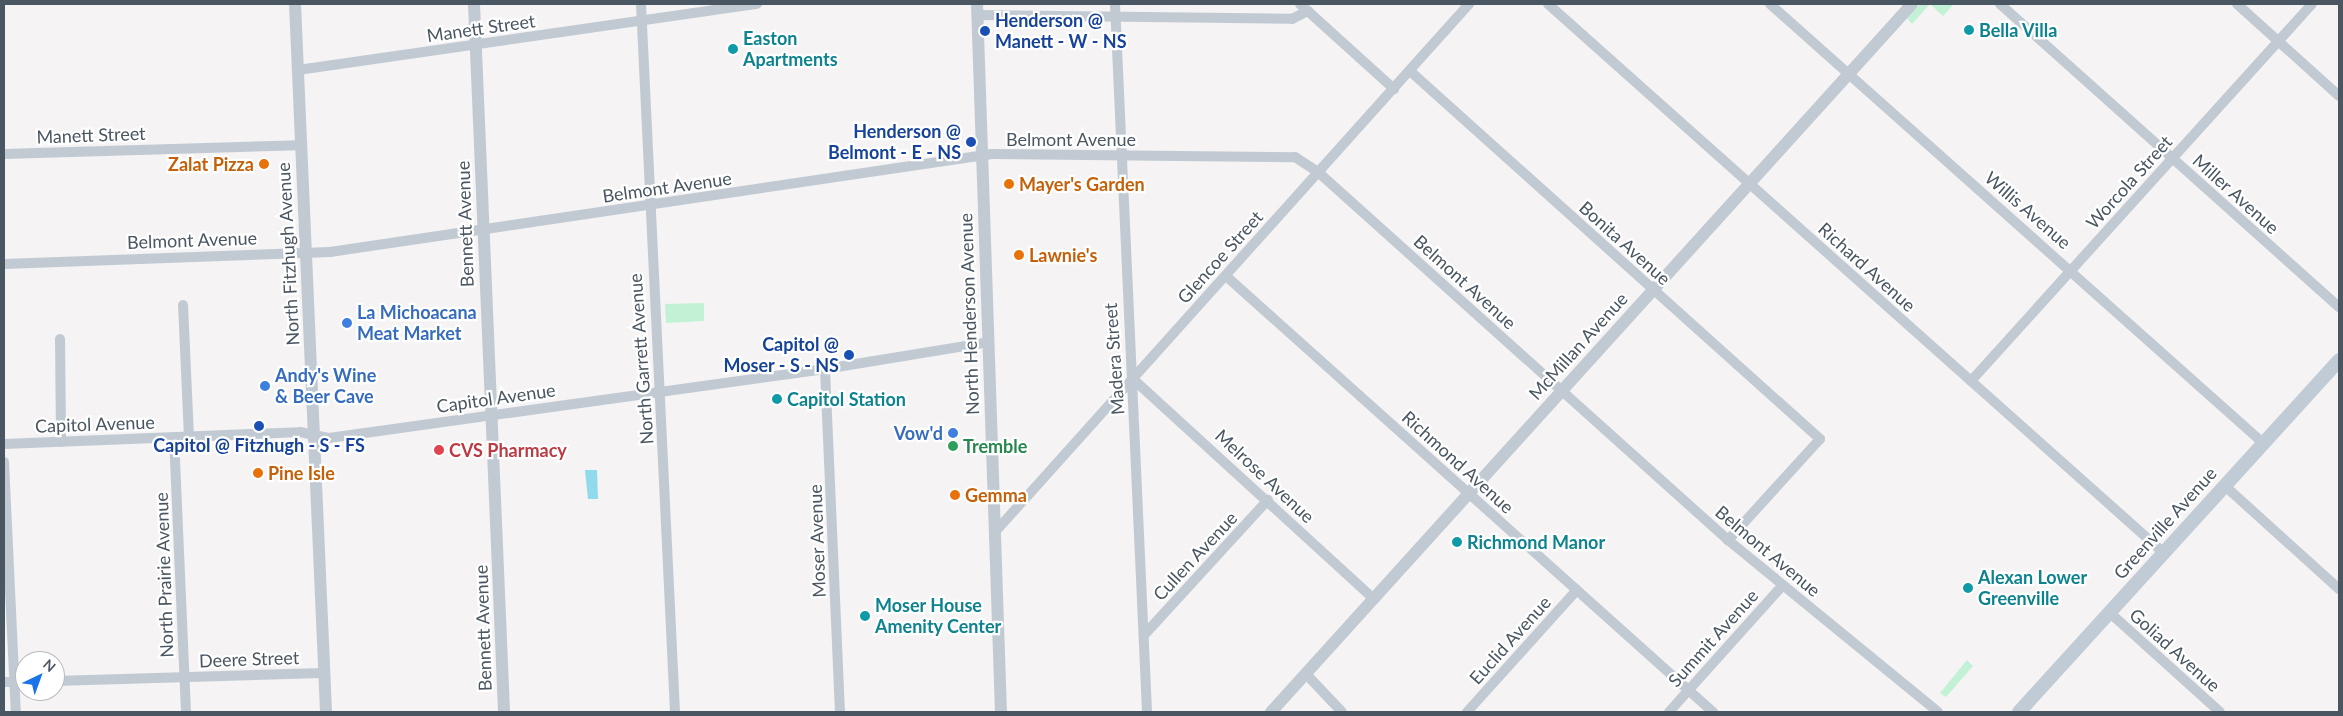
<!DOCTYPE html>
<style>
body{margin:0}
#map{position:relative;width:2343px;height:716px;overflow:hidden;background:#f5f3f3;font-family:Lato,sans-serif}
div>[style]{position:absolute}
.green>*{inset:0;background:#c3f1d5}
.water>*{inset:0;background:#90daee}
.minor>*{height:10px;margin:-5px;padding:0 5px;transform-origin:5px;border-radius:5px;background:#c1cad2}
.tertiary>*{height:12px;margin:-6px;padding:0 6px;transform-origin:6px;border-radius:6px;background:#c1cad2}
.secondary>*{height:14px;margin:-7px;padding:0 7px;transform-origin:7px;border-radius:7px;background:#c1cbd6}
.dots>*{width:14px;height:14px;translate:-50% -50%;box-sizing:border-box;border:2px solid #fff;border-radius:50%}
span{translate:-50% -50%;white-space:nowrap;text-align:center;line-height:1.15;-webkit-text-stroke:4.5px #fff;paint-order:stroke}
.transit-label{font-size:18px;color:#164399;font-weight:700}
.left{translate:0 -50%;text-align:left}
.right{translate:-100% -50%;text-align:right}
.street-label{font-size:18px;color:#4a5661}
.culture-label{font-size:18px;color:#0d838f;font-weight:700}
.food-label{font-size:18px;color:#c56008;font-weight:700}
.shop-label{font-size:18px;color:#366cbe;font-weight:700}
.leisure-label{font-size:18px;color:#27864d;font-weight:700}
.health-label{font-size:18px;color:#be3a42;font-weight:700}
.frame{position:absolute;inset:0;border:5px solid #4a5661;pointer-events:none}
.north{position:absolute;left:15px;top:651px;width:50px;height:50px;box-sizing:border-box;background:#fff;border:1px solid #b7bbc0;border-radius:50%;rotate:42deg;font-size:14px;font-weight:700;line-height:20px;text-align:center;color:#4a5661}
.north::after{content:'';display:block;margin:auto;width:18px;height:22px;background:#1a73e8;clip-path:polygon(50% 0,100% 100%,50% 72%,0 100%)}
</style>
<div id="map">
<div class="green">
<div style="clip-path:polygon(1920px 4px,1954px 4px,1943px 16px,1930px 4px,1912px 24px,1907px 18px)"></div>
<div style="clip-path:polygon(704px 303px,704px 321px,666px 323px,665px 304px)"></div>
<div style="clip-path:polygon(1967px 660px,1973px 666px,1946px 697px,1940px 693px)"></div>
</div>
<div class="water">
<div style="clip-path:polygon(585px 470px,597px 470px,598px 499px,588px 499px)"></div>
</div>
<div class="minor">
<div style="left:641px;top:4px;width:709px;rotate:87.25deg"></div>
<div style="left:1115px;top:4px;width:709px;rotate:87.41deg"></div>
<div style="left:1300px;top:4px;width:127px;rotate:42.1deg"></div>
<div style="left:1548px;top:4px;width:825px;rotate:41.71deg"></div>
<div style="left:1770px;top:4px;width:660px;rotate:41.68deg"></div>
<div style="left:2000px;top:4px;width:455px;rotate:41.8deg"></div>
<div style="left:2237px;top:4px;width:137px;rotate:42deg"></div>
<div style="left:978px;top:15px;width:314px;rotate:0.7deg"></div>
<div style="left:1292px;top:19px;width:18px;rotate:-27deg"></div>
<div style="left:298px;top:70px;width:464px;rotate:-8.2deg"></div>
<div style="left:1410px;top:71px;width:551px;rotate:41.91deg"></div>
<div style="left:1820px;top:439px;width:137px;rotate:132.3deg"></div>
<div style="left:4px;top:154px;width:296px;rotate:-1.7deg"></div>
<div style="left:4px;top:264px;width:326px;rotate:-2.1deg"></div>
<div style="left:330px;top:252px;width:669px;rotate:-8.42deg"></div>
<div style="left:992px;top:154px;width:303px;rotate:0.6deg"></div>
<div style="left:1295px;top:157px;width:27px;rotate:33deg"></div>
<div style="left:1318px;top:172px;width:551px;rotate:41.91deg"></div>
<div style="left:1728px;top:540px;width:271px;rotate:39.3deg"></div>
<div style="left:1226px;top:276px;width:654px;rotate:41.84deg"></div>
<div style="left:183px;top:305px;width:132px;rotate:87.4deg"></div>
<div style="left:60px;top:339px;width:103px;rotate:89.4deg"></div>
<div style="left:825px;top:369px;width:343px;rotate:87.5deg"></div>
<div style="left:1133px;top:379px;width:326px;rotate:42.4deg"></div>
<div style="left:1971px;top:381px;width:508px;rotate:-47.87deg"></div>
<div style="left:174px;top:437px;width:275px;rotate:87.5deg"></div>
<div style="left:4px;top:444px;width:296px;rotate:-2.3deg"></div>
<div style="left:300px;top:432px;width:30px;rotate:12deg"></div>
<div style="left:329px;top:438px;width:501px;rotate:-7.92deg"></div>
<div style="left:825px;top:369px;width:166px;rotate:-9.3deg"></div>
<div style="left:4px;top:462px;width:250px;rotate:87.3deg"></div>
<div style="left:2225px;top:486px;width:154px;rotate:42.1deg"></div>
<div style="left:995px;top:532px;width:710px;rotate:-48.08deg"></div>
<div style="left:2109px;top:612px;width:149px;rotate:42deg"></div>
<div style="left:1145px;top:634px;width:182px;rotate:-47.5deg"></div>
<div style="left:1306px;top:674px;width:52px;rotate:46.5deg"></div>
<div style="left:55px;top:681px;width:269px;rotate:-1.7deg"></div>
<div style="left:4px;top:682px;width:21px"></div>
<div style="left:1467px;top:712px;width:164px;rotate:-48deg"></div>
<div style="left:1669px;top:712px;width:169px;rotate:-48.1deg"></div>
</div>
<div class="tertiary">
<div style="left:295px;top:4px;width:709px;rotate:87.49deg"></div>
<div style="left:474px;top:4px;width:709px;rotate:87.57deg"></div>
<div style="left:977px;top:4px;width:708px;rotate:88.06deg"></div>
<div style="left:1271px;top:712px;width:955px;rotate:-47.84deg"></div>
</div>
<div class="secondary">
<div style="left:2019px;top:712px;width:476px;rotate:-47.7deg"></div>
</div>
<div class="dots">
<div style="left:1969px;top:30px;background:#0f9aa8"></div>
<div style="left:985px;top:31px;background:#1a4fb4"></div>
<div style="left:733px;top:49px;background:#0f9aa8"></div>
<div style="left:971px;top:142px;background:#1a4fb4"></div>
<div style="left:264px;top:164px;background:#e8710a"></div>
<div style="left:1009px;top:184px;background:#e8710a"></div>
<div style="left:1019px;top:255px;background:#e8710a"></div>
<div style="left:347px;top:323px;background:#3f7fe0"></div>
<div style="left:849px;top:355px;background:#1a4fb4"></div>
<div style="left:265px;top:386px;background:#3f7fe0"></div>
<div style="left:777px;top:399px;background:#0f9aa8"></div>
<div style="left:259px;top:426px;background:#1a4fb4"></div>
<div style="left:953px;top:433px;background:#3f7fe0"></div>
<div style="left:953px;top:446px;background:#2e9e5b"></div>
<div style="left:439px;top:450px;background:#e0444e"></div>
<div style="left:258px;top:473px;background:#e8710a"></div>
<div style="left:955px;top:495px;background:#e8710a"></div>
<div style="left:1457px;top:542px;background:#0f9aa8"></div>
<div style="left:1968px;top:588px;background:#0f9aa8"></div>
<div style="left:865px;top:616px;background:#0f9aa8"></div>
</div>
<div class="transit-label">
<span class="left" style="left:995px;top:31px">Henderson @<br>Manett - W - NS</span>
<span class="right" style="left:961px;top:142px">Henderson @<br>Belmont - E - NS</span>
<span class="right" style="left:839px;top:355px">Capitol @<br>Moser - S - NS</span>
<span style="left:259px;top:445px">Capitol @ Fitzhugh - S - FS</span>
</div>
<div class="street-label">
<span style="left:481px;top:28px;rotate:-8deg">Manett Street</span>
<span style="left:91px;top:135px;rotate:-2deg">Manett Street</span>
<span style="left:1071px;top:139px">Belmont Avenue</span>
<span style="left:2129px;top:182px;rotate:-48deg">Worcola Street</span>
<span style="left:667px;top:187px;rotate:-8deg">Belmont Avenue</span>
<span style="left:2236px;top:194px;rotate:42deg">Miller Avenue</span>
<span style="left:2028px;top:210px;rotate:41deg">Willis Avenue</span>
<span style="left:465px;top:224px;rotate:-92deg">Bennett Avenue</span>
<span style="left:192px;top:240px;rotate:-2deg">Belmont Avenue</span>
<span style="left:1625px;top:243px;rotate:42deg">Bonita Avenue</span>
<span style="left:288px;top:254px;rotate:-93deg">North Fitzhugh Avenue</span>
<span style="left:1220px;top:257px;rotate:-48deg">Glencoe Street</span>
<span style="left:1867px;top:267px;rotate:42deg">Richard Avenue</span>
<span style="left:1465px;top:282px;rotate:42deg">Belmont Avenue</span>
<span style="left:969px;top:314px;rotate:-92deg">North Henderson Avenue</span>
<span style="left:1578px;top:346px;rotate:-48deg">McMillan Avenue</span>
<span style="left:641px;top:359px;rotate:-94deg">North Garrett Avenue</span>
<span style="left:1114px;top:359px;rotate:-94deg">Madera Street</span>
<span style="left:496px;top:398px;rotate:-8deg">Capitol Avenue</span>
<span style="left:95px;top:424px;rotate:-2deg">Capitol Avenue</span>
<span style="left:1458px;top:462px;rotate:42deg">Richmond Avenue</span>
<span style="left:1265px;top:476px;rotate:43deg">Melrose Avenue</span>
<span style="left:2165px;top:523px;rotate:-48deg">Greenville Avenue</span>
<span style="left:817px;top:541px;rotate:-92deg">Moser Avenue</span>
<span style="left:1768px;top:551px;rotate:40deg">Belmont Avenue</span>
<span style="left:1195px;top:556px;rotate:-47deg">Cullen Avenue</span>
<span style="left:164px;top:575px;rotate:-92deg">North Prairie Avenue</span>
<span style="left:483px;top:628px;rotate:-92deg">Bennett Avenue</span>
<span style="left:1713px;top:638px;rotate:-48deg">Summit Avenue</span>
<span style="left:1510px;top:640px;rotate:-48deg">Euclid Avenue</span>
<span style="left:2175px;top:650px;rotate:42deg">Goliad Avenue</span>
<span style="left:249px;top:659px;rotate:-2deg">Deere Street</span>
</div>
<div class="culture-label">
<span class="left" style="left:1979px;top:30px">Bella Villa</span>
<span class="left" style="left:743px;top:49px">Easton<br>Apartments</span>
<span class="left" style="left:787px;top:399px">Capitol Station</span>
<span class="left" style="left:1467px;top:542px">Richmond Manor</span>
<span class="left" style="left:1978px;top:588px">Alexan Lower<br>Greenville</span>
<span class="left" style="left:875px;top:616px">Moser House<br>Amenity Center</span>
</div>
<div class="food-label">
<span class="right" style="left:254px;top:164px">Zalat Pizza</span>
<span class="left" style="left:1019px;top:184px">Mayer's Garden</span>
<span class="left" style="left:1029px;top:255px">Lawnie's</span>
<span class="left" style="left:268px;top:473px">Pine Isle</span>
<span class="left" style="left:965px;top:495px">Gemma</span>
</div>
<div class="shop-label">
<span class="left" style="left:357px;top:323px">La Michoacana<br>Meat Market</span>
<span class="left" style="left:275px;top:386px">Andy's Wine<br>&amp; Beer Cave</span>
<span class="right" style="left:943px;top:433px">Vow'd</span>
</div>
<div class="leisure-label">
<span class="left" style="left:963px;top:446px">Tremble</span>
</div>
<div class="health-label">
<span class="left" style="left:449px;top:450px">CVS Pharmacy</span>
</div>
<div class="frame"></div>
<div class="north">N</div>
</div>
